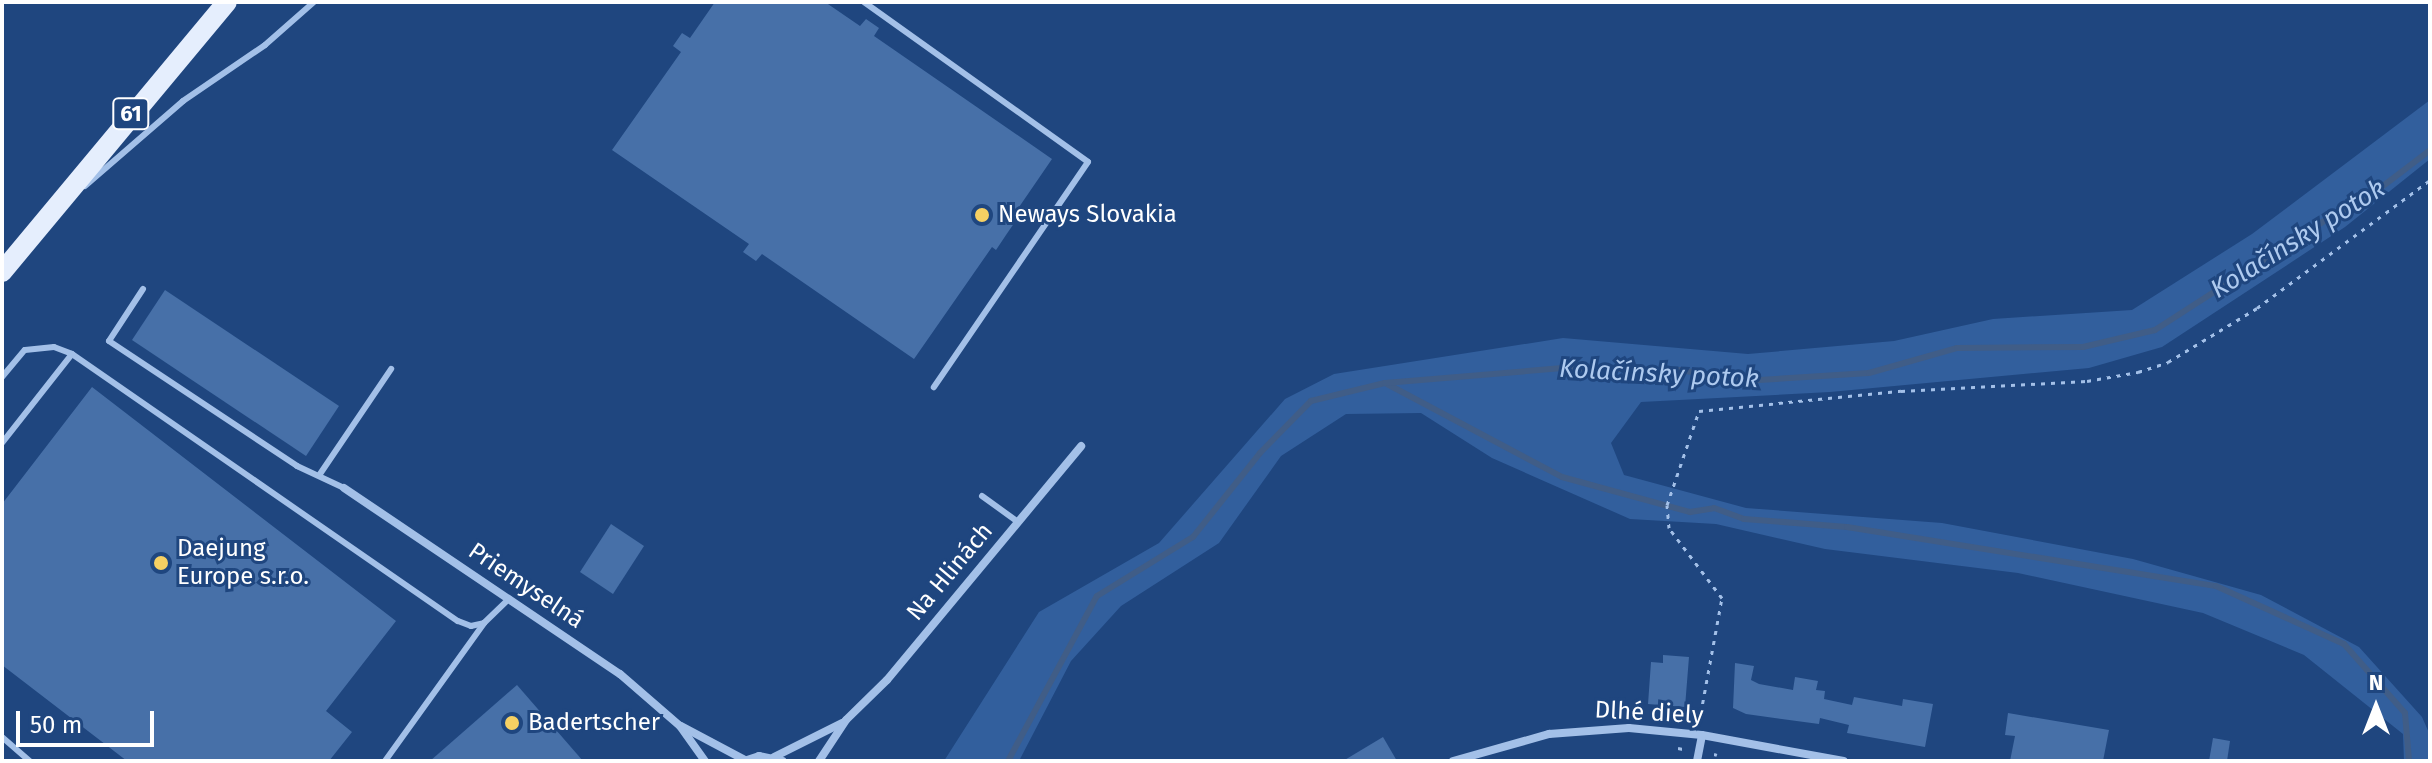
<!DOCTYPE html>
<meta charset="utf-8">
<style>
body{margin:0}
#map{position:relative;width:2432px;height:763px;overflow:hidden;background:#1f467f;font-family:"Fira Sans",sans-serif}
div>[style]{position:absolute}
.green>*{inset:0;background:#325f9d}
.stream>*{height:6px;margin:-3px;padding:0 3px;transform-origin:3px;border-radius:3px;background:#405d87}
.building>*{inset:0;background:#4770a8}
.path>*{height:3px;margin-top:-1.5px;transform-origin:0;background:repeating-linear-gradient(90deg,#a3c0e8 0 4px,transparent 0 10px)}
.service>*{height:6px;margin:-3px;padding:0 3px;transform-origin:3px;border-radius:3px;background:#a3c0e8}
.minor>*{height:8px;margin:-4px;padding:0 4px;transform-origin:4px;border-radius:4px;background:#a3c0e8}
.primary>*{height:20px;margin:-10px;padding:0 10px;transform-origin:10px;border-radius:10px;background:#e5eefd}
.dots>*{width:22px;height:22px;translate:-50% -50%;box-sizing:border-box;border:4px solid #1f467f;border-radius:50%}
span{translate:-50% -50%;white-space:nowrap;text-align:center;line-height:1.15;-webkit-text-stroke:6px #1f467f;paint-order:stroke}
.shield-label span{padding:2px 6px;background:#1f467f;border:2px solid;border-radius:6px;-webkit-text-stroke-width:0}
.shield-label{font-size:22px;color:#fff;font-weight:700}
.poi-label{font-size:24px;color:#fff}
.left{translate:0 -50%;text-align:left}
.street-label{font-size:24px;color:#fff}
.water-label{font-size:26px;color:#aecaef;font-style:italic}
.frame{position:absolute;inset:0;border:4px solid #fff;pointer-events:none}
.north{position:absolute;left:2336px;top:667px;width:80px;height:80px;-webkit-text-stroke:6px #1f467f;paint-order:stroke;rotate:0deg;font-size:22px;font-weight:700;line-height:32px;text-align:center;color:#fff}
.north::after{content:'';display:block;margin:auto;width:28px;height:36px;background:#fff;clip-path:polygon(50% 0,100% 100%,50% 72%,0 100%)}
.scale{position:absolute;left:16px;top:711px;width:138px;height:36px;box-sizing:border-box;border:4px solid #fff;border-top:0;padding-left:10px;font-size:24px;line-height:28px;white-space:nowrap;color:#fff;-webkit-text-stroke:6px #1f467f;paint-order:stroke}
</style>
<div id="map">
<div class="green">
<div style="clip-path:polygon(2430px 100px,2430px 159px,2345px 227px,2162px 347px,2089px 368px,1830px 392px,1641px 402px,1611px 443px,1624px 475px,1746px 508px,1942px 523px,2133px 559px,2261px 595px,2359px 647px,2422px 717px,2430px 735px,2430px 761px,2404px 761px,2403px 734px,2304px 655px,2203px 613px,2018px 573px,1825px 549px,1716px 524px,1630px 519px,1492px 458px,1421px 413px,1346px 414px,1281px 456px,1219px 543px,1121px 606px,1071px 661px,1019px 761px,944px 761px,1039px 612px,1159px 543px,1285px 399px,1334px 374px,1563px 338px,1748px 354px,1894px 341px,1993px 319px,2132px 310px,2252px 234px)"></div>
</div>
<div class="stream">
<div style="left:1387px;top:384px;width:198px;rotate:28deg"></div>
<div style="left:1562px;top:477px;width:133px;rotate:15.3deg"></div>
<div style="left:1690px;top:512px;width:24px;rotate:-9deg"></div>
<div style="left:1714px;top:508px;width:32px;rotate:20deg"></div>
<div style="left:1744px;top:519px;width:103px;rotate:4.4deg"></div>
<div style="left:1847px;top:527px;width:374px;rotate:9.1deg"></div>
<div style="left:2216px;top:586px;width:141px;rotate:24.4deg"></div>
<div style="left:2344px;top:644px;width:92px;rotate:48.5deg"></div>
<div style="left:2405px;top:713px;width:48px;rotate:85.2deg"></div>
<div style="left:1008px;top:761px;width:187px;rotate:-61.7deg"></div>
<div style="left:1097px;top:596px;width:113px;rotate:-31.6deg"></div>
<div style="left:1193px;top:537px;width:107px;rotate:-51.4deg"></div>
<div style="left:1260px;top:453px;width:73px;rotate:-45.6deg"></div>
<div style="left:1311px;top:401px;width:76px;rotate:-13.7deg"></div>
<div style="left:1385px;top:383px;width:178px;rotate:-4.8deg"></div>
<div style="left:1562px;top:368px;width:118px;rotate:1deg"></div>
<div style="left:1680px;top:370px;width:64px;rotate:9.9deg"></div>
<div style="left:1743px;top:381px;width:126px;rotate:-3.6deg"></div>
<div style="left:1869px;top:373px;width:91px;rotate:-15.9deg"></div>
<div style="left:1957px;top:348px;width:126px;rotate:-0.5deg"></div>
<div style="left:2083px;top:347px;width:74px;rotate:-13.3deg"></div>
<div style="left:2155px;top:330px;width:207px;rotate:-32.8deg"></div>
<div style="left:2329px;top:218px;width:21px;rotate:-17deg"></div>
<div style="left:2349px;top:212px;width:102px;rotate:-37.4deg"></div>
</div>
<div class="building">
<div style="clip-path:polygon(715px 2px,825px 2px,860px 26px,866px 19px,879px 28px,874px 36px,1052px 159px,1013px 216px,1017px 219px,1006px 235px,996px 250px,992px 247px,914px 359px,762px 254px,756px 261px,743px 252px,749px 244px,612px 150px,681px 52px,673px 46px,682px 33px,690px 38px)"></div>
<div style="clip-path:polygon(165px 290px,339px 406px,306px 456px,132px 340px)"></div>
<div style="clip-path:polygon(92px 387px,396px 621px,326px 711px,352px 732px,329px 761px,127px 761px,2px 665px,2px 504px)"></div>
<div style="clip-path:polygon(611px 524px,644px 546px,613px 594px,580px 572px)"></div>
<div style="clip-path:polygon(1663px 655px,1689px 657px,1685px 707px,1648px 704px,1651px 662px,1663px 663px)"></div>
<div style="clip-path:polygon(1735px 663px,1754px 666px,1751px 680px,1759px 684px,1793px 690px,1795px 677px,1818px 681px,1816px 690px,1825px 691px,1824px 699px,1852px 705px,1854px 697px,1902px 706px,1903px 699px,1933px 704px,1925px 747px,1847px 733px,1849px 725px,1820px 718px,1819px 724px,1746px 714px,1733px 708px)"></div>
<div style="clip-path:polygon(517px 685px,583px 761px,430px 761px)"></div>
<div style="clip-path:polygon(2008px 713px,2109px 730px,2103px 761px,2010px 761px,2015px 736px,2005px 735px)"></div>
<div style="clip-path:polygon(1383px 737px,1397px 761px,1343px 761px)"></div>
<div style="clip-path:polygon(2213px 738px,2230px 741px,2227px 761px,2209px 761px)"></div>
</div>
<div class="path">
<div style="left:1699px;top:723px;width:127px;rotate:-79.6deg"></div>
<div style="left:1722px;top:598px;width:88px;rotate:-127.1deg"></div>
<div style="left:1669px;top:528px;width:23px;rotate:-95deg"></div>
<div style="left:1667px;top:505px;width:99px;rotate:-71.2deg"></div>
<div style="left:1699px;top:411px;width:203px;rotate:-5.7deg"></div>
<div style="left:1901px;top:391px;width:186px;rotate:-3.1deg"></div>
<div style="left:2087px;top:381px;width:52px;rotate:-10deg"></div>
<div style="left:2138px;top:372px;width:32px;rotate:-18deg"></div>
<div style="left:2168px;top:362px;width:104px;rotate:-31.2deg"></div>
<div style="left:2257px;top:308px;width:215px;rotate:-36.5deg"></div>
<div style="left:1678px;top:748px;width:5px;rotate:11deg"></div>
<div style="left:1714px;top:754px;width:3px;rotate:18deg"></div>
</div>
<div class="service">
<div style="left:864px;top:2px;width:275px;rotate:35.5deg"></div>
<div style="left:1088px;top:162px;width:273px;rotate:124.4deg"></div>
<div style="left:85px;top:186px;width:130px;rotate:-40.9deg"></div>
<div style="left:183px;top:101px;width:99px;rotate:-34.3deg"></div>
<div style="left:265px;top:45px;width:65px;rotate:-41.3deg"></div>
<div style="left:143px;top:289px;width:62px;rotate:123.2deg"></div>
<div style="left:109px;top:341px;width:226px;rotate:33.6deg"></div>
<div style="left:297px;top:466px;width:52px;rotate:25.1deg"></div>
<div style="left:2px;top:377px;width:35px;rotate:-50deg"></div>
<div style="left:25px;top:350px;width:29px;rotate:-6deg"></div>
<div style="left:54px;top:347px;width:19px;rotate:21deg"></div>
<div style="left:72px;top:354px;width:469px;rotate:34.7deg"></div>
<div style="left:458px;top:621px;width:14px;rotate:21deg"></div>
<div style="left:471px;top:626px;width:13px;rotate:-13deg"></div>
<div style="left:484px;top:623px;width:35px;rotate:-44deg"></div>
<div style="left:2px;top:443px;width:113px;rotate:-51.8deg"></div>
<div style="left:320px;top:474px;width:127px;rotate:-55.9deg"></div>
<div style="left:982px;top:496px;width:44px;rotate:35.8deg"></div>
<div style="left:2px;top:737px;width:37px;rotate:41deg"></div>
<div style="left:385px;top:761px;width:170px;rotate:-54.3deg"></div>
</div>
<div class="minor">
<div style="left:344px;top:488px;width:333px;rotate:34deg"></div>
<div style="left:620px;top:674px;width:79px;rotate:40.9deg"></div>
<div style="left:680px;top:726px;width:43px;rotate:54.5deg"></div>
<div style="left:681px;top:726px;width:72px;rotate:28deg"></div>
<div style="left:774px;top:757px;width:76px;rotate:-26.6deg"></div>
<div style="left:744px;top:761px;width:16px;rotate:-18deg"></div>
<div style="left:759px;top:756px;width:24px;rotate:12deg"></div>
<div style="left:819px;top:761px;width:49px;rotate:-56.6deg"></div>
<div style="left:846px;top:720px;width:57px;rotate:-44.3deg"></div>
<div style="left:887px;top:680px;width:304px;rotate:-50.3deg"></div>
<div style="left:1453px;top:761px;width:100px;rotate:-15.7deg"></div>
<div style="left:1549px;top:734px;width:80px;rotate:-4.3deg"></div>
<div style="left:1629px;top:728px;width:73px;rotate:5.5deg"></div>
<div style="left:1702px;top:735px;width:144px;rotate:10.4deg"></div>
<div style="left:1697px;top:761px;width:26px;rotate:-79deg"></div>
</div>
<div class="primary">
<div style="left:2px;top:272px;width:351px;rotate:-50.2deg"></div>
</div>
<div class="dots">
<div style="left:982px;top:215px;background:#f6d063"></div>
<div style="left:161px;top:563px;background:#f6d063"></div>
<div style="left:512px;top:723px;background:#f6d063"></div>
</div>
<div class="shield-label">
<span style="left:131px;top:114px">61</span>
</div>
<div class="poi-label">
<span class="left" style="left:998px;top:215px">Neways Slovakia</span>
<span class="left" style="left:177px;top:563px">Daejung<br>Europe s.r.o.</span>
<span class="left" style="left:528px;top:723px">Badertscher</span>
</div>
<div class="street-label">
<span style="left:950px;top:572px;rotate:-50deg">Na Hlinách</span>
<span style="left:526px;top:586px;rotate:34deg">Priemyselná</span>
<span style="left:1649px;top:713px;rotate:3deg">Dlhé diely</span>
</div>
<div class="water-label">
<span style="left:2298px;top:239px;rotate:-32deg">Kolačínsky potok</span>
<span style="left:1659px;top:374px;rotate:3deg">Kolačínsky potok</span>
</div>
<div class="frame"></div>
<div class="north">N</div>
<div class="scale">50 m</div>
</div>
